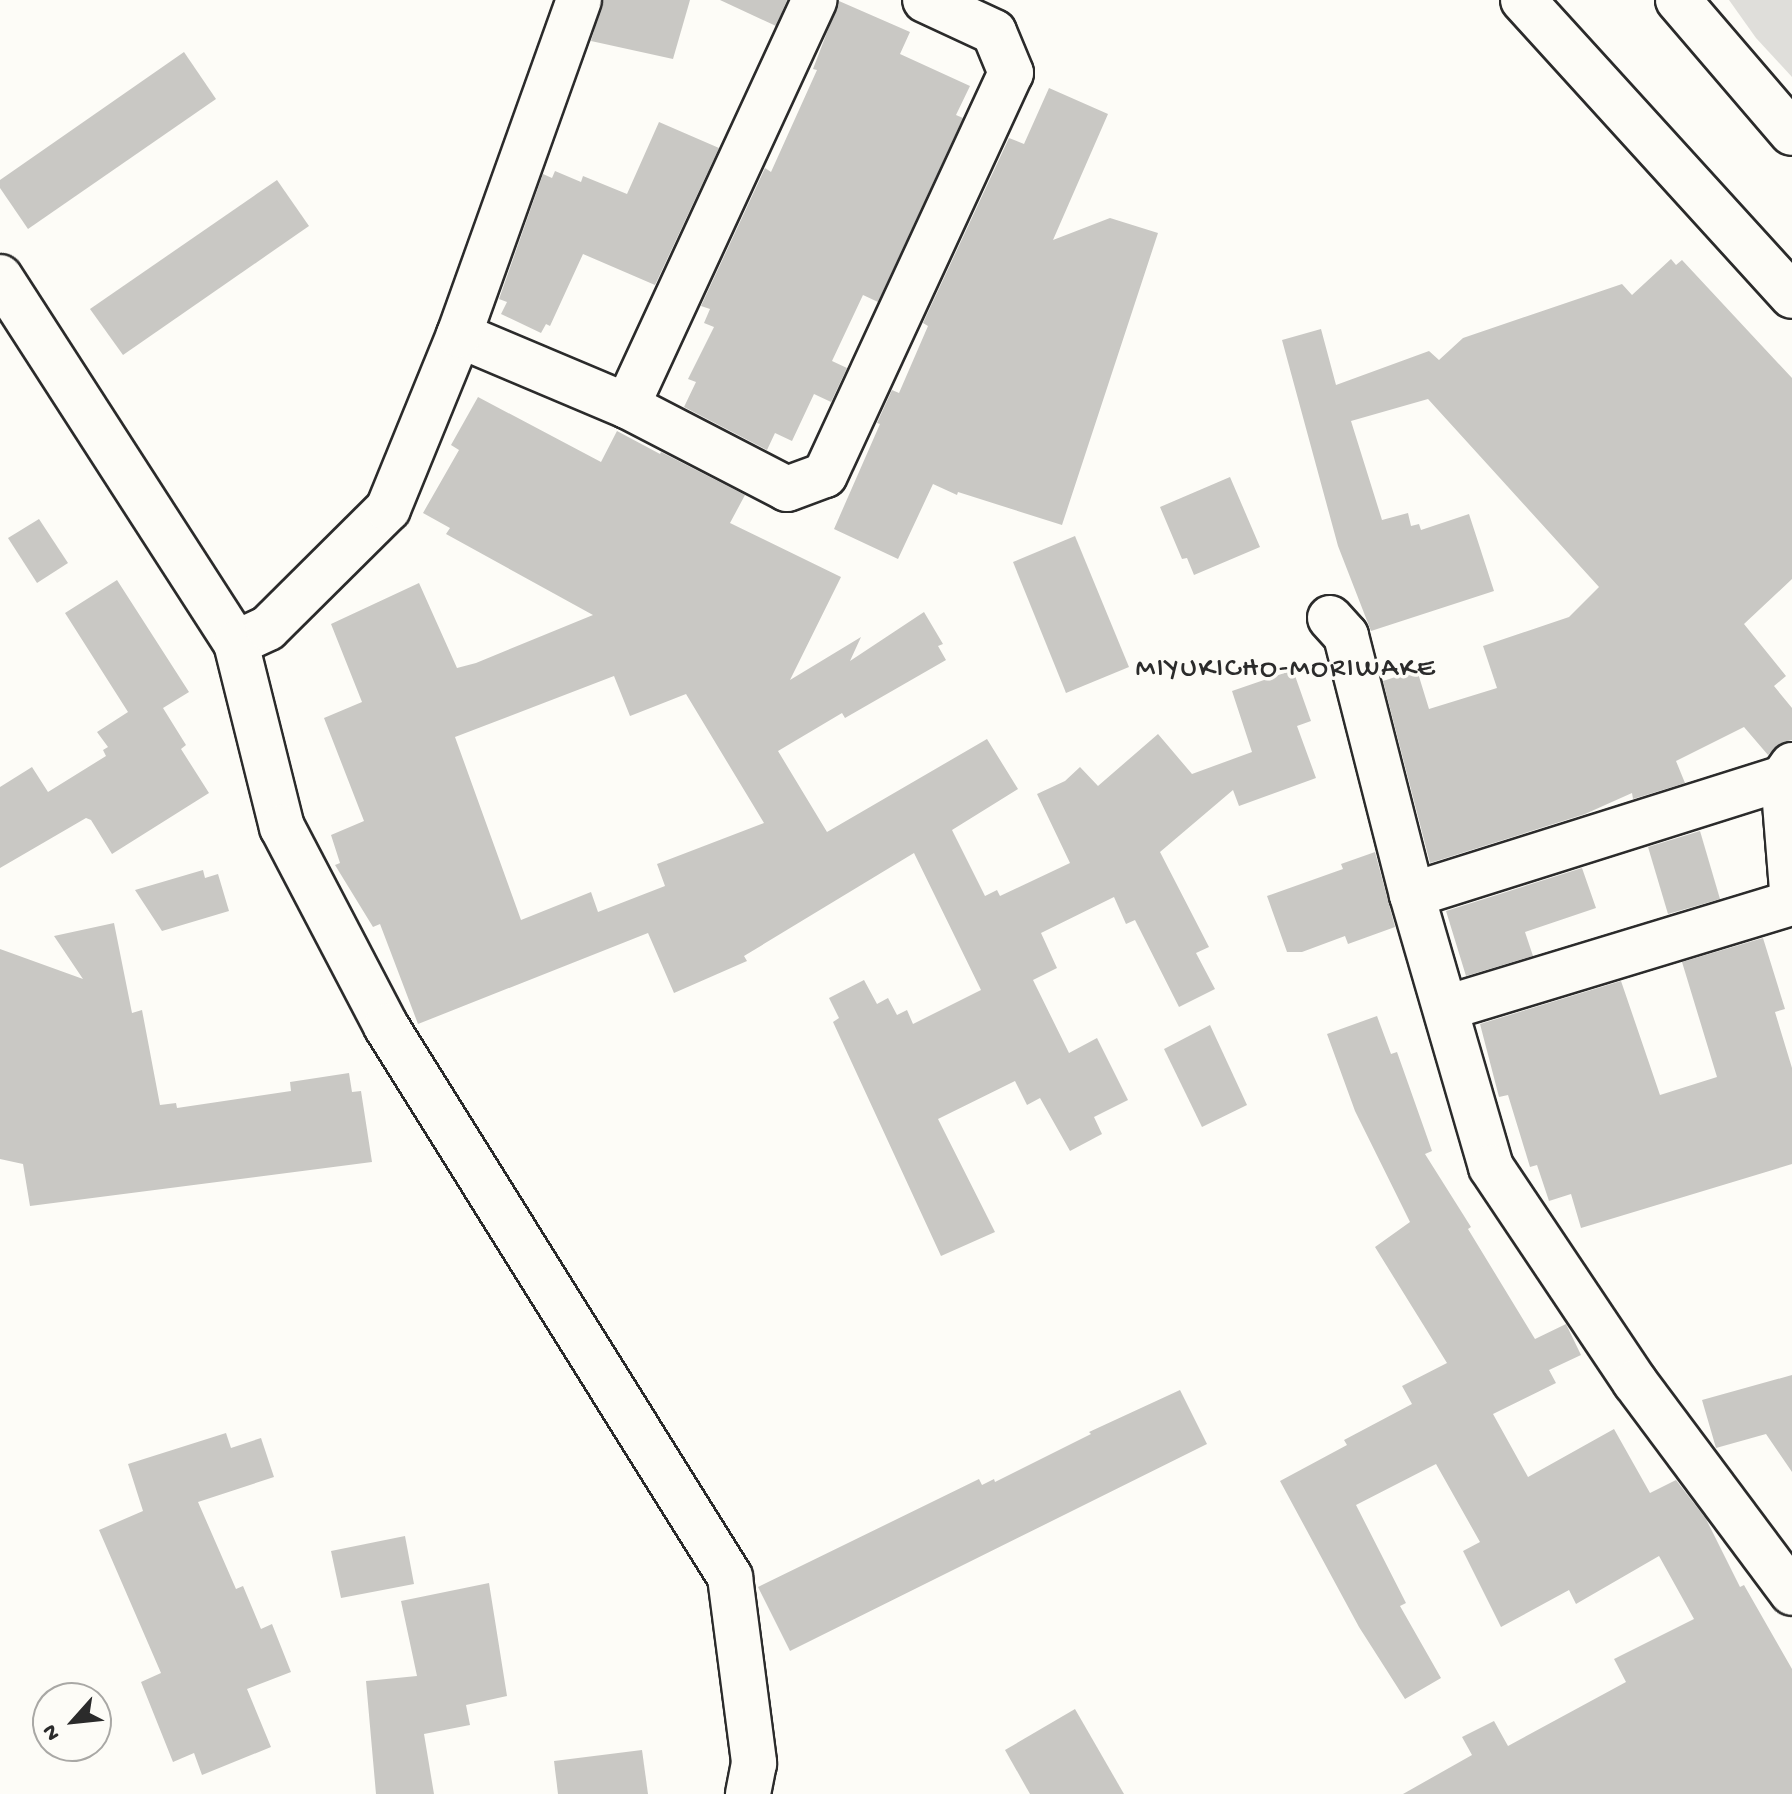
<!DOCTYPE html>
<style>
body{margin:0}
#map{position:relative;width:1792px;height:1794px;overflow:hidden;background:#fdfcf7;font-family:"Gochi Hand",sans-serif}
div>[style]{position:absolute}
.green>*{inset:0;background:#dfdeda}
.building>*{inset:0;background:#c9c8c4}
.roads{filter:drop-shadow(2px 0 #2b2b2b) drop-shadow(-2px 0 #2b2b2b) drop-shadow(0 2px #2b2b2b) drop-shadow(0 -2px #2b2b2b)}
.minor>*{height:44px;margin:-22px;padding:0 22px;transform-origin:22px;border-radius:22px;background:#fdfcf7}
span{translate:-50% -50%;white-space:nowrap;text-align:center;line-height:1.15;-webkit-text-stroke:7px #fdfcf7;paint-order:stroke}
.quarter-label{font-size:28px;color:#2b2b2b;letter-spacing:2px}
.north{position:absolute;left:32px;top:1682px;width:80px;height:80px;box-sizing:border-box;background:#fdfcf7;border:2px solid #a9a8a5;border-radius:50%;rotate:243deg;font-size:22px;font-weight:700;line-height:32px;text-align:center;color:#2b2b2b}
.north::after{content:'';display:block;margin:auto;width:28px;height:36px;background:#2b2b2b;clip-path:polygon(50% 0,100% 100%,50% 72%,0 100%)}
</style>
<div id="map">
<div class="green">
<div style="clip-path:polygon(1729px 0,1792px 0,1792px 77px,1756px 38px)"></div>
</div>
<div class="building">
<div style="clip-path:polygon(603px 0,690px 0,673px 59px,591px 41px)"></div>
<div style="clip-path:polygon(720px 0,787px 0,776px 26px)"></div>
<div style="clip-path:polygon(839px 1px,910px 32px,900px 54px,970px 86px,956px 115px,963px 118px,878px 302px,863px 295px,832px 361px,847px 368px,831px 402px,814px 394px,792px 441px,775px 433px,767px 450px,684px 407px,696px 382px,688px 379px,714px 327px,704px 323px,710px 309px,701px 306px,765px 168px,771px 172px,817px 70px,813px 69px)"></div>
<div style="clip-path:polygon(184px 52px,216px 99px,28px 229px,0 188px,0 180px)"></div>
<div style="clip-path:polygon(1049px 88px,1108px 114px,1053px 240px,1110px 218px,1158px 233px,1062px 525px,958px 492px,957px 495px,933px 484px,898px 559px,834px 529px,880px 424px,877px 423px,892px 390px,899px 393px,928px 326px,923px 323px,1009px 138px,1024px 144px)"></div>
<div style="clip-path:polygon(659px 122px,719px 148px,655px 285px,583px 254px,550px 326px,546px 324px,541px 333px,501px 314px,507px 302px,499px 299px,543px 174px,552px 178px,555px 171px,581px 182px,583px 176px,627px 194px)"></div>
<div style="clip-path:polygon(277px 180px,309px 226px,123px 355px,90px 309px)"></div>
<div style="clip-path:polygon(1671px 259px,1676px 265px,1682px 260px,1792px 378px,1792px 579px,1744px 624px,1786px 676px,1774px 686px,1792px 708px,1792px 740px,1781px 743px,1768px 755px,1744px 727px,1676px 761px,1685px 783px,1633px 799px,1632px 793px,1585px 814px,1430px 863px,1383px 681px,1417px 670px,1429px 709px,1497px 688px,1483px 646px,1569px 617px,1599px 587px,1428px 399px,1351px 421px,1382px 520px,1408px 513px,1411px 526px,1419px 524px,1421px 530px,1469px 514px,1494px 591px,1371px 631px,1338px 546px,1282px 340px,1321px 329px,1336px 385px,1429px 351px,1439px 360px,1463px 338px,1622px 284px,1632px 295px)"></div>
<div style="clip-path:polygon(evenodd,478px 397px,601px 462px,617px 431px,660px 454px,661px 452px,745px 495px,730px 523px,841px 577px,790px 680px,861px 637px,850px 661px,924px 612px,943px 644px,938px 646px,946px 660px,845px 718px,842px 713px,778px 751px,827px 832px,987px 739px,1018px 789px,952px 830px,985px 896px,997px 890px,1000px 896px,1070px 863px,1037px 794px,1065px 781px,1080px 767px,1098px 786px,1158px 734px,1192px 774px,1252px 752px,1232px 691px,1293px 670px,1311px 721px,1297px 726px,1316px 778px,1239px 806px,1233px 790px,1160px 852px,1209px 947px,1196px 953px,1215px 989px,1179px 1007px,1135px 920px,1126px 924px,1114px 897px,1041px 933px,1057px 968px,1033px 980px,1069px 1053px,1097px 1038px,1128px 1100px,1094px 1117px,1102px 1134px,1070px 1151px,1040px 1098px,1027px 1105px,1015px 1081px,938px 1119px,995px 1232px,941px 1256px,833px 1022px,839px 1018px,829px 998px,864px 980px,877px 1004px,888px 998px,897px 1015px,907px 1010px,913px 1024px,981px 990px,914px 853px,744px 956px,747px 961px,674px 993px,648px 933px,418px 1024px,380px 924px,373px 927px,335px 865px,340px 863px,331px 835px,364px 821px,324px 718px,362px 702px,331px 624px,419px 583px,457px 668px,476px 663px,593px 615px,446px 534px,450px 528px,423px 513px,459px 450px,451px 445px,478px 397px,614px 676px,630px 716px,686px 694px,764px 823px,657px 864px,665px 886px,598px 912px,591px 892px,521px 920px,455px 737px,614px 676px)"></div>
<div style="clip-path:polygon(1230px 477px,1260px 547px,1194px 575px,1187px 558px,1182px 559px,1160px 507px)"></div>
<div style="clip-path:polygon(39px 519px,68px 563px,37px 583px,8px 538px)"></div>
<div style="clip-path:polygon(1075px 536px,1129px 667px,1066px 693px,1013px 562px)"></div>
<div style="clip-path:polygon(117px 580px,189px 692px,163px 708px,186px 745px,181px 749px,209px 793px,112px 854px,91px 820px,86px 818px,0 868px,0 787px,32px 767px,48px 792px,106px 756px,103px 750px,108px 747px,97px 732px,128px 712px,65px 613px)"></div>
<div style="clip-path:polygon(1700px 831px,1720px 899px,1668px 914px,1648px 847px)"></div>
<div style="clip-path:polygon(1375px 852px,1395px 927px,1348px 944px,1345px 936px,1302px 952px,1287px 952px,1267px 896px,1343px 869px,1341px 864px)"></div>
<div style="clip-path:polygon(1582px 868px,1596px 908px,1525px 932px,1533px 956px,1466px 976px,1446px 911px)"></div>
<div style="clip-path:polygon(203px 870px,205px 878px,218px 874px,229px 911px,162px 931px,135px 890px)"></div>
<div style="clip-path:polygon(114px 923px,132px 1013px,142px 1010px,160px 1105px,176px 1103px,177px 1108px,291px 1091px,290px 1082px,349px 1073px,352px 1092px,361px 1091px,372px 1162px,30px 1206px,23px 1164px,0 1159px,0 949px,83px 979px,54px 936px)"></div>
<div style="clip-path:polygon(1763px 938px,1785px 1009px,1775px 1012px,1792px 1068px,1792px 1164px,1581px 1228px,1571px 1194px,1549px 1201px,1537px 1165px,1530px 1167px,1508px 1095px,1499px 1097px,1480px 1024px,1621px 981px,1660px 1095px,1717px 1077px,1682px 962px)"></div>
<div style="clip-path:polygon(1377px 1016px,1391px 1054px,1397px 1052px,1432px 1151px,1425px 1154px,1471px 1227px,1468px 1229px,1535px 1339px,1566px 1324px,1581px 1355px,1549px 1370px,1556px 1383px,1493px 1414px,1528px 1477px,1614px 1429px,1650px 1493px,1676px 1480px,1706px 1519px,1740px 1587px,1744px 1585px,1792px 1669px,1792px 1794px,1403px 1794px,1472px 1755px,1462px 1737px,1494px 1721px,1508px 1746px,1626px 1682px,1614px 1659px,1694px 1619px,1659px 1556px,1576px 1604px,1569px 1590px,1501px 1627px,1463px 1551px,1480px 1542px,1436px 1464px,1356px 1505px,1406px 1603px,1400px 1606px,1441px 1678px,1405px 1699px,1359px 1627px,1280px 1481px,1347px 1445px,1344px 1440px,1412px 1404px,1402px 1386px,1447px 1363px,1375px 1247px,1410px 1222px,1355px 1111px,1327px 1034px)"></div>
<div style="clip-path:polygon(1210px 1025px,1247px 1105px,1202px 1127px,1164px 1049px)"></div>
<div style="clip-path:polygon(1792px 1375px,1792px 1472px,1766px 1434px,1716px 1448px,1702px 1400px)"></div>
<div style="clip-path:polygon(1180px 1390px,1207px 1444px,790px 1651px,758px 1587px,979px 1479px,982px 1485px,994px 1479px,995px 1482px,1091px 1434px,1089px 1432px)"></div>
<div style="clip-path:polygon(226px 1433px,231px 1448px,261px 1438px,274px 1477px,198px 1502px,236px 1589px,243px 1586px,261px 1629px,272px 1624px,291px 1672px,247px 1689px,271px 1747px,202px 1775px,194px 1753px,173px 1762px,141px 1682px,161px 1673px,99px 1530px,143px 1511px,128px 1464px)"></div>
<div style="clip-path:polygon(405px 1536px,414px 1584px,341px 1598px,331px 1551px)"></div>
<div style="clip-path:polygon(489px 1583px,507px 1696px,466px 1705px,470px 1725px,424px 1734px,434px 1794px,376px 1794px,366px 1681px,417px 1676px,401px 1601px)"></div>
<div style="clip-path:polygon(1075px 1709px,1124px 1794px,1030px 1794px,1005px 1750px)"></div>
<div style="clip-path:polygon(642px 1750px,648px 1794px,558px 1794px,554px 1761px)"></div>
</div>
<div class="roads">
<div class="minor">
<div style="left:1523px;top:0;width:400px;rotate:47.7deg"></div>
<div style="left:1678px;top:0;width:175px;rotate:49.4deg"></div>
<div style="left:0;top:277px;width:435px;rotate:57.2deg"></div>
<div style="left:236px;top:643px;width:190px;rotate:76deg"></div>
<div style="left:282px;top:827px;width:225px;rotate:62.4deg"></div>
<div style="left:386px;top:1026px;width:650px;rotate:58.02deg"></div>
<div style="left:730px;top:1577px;width:188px;rotate:82.6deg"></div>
<div style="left:754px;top:1763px;width:32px;rotate:101deg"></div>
<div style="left:459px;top:335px;width:182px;rotate:22.9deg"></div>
<div style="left:627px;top:406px;width:180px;rotate:27.4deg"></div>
<div style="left:787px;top:489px;width:40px;rotate:-20.2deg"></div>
<div style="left:825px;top:475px;width:443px;rotate:-65.2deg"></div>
<div style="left:1011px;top:73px;width:44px;rotate:-112.5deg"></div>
<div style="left:994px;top:32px;width:76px;rotate:-155.1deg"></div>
<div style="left:627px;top:406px;width:447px;rotate:-65.2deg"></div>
<div style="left:1330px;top:618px;width:24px;rotate:48deg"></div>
<div style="left:1346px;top:636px;width:267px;rotate:75.7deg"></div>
<div style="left:1412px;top:895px;width:283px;rotate:73.8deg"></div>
<div style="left:1491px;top:1167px;width:259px;rotate:56.2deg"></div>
<div style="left:1635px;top:1382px;width:263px;rotate:53.3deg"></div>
<div style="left:236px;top:643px;width:35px;rotate:-25deg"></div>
<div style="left:268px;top:628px;width:169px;rotate:-44.8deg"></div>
<div style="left:388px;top:509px;width:188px;rotate:-67.8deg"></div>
<div style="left:459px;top:335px;width:356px;rotate:-70.3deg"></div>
<div style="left:1792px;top:765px;width:16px;rotate:125deg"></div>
<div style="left:1783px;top:778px;width:112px;rotate:85.4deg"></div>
<div style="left:1412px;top:895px;width:389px;rotate:-17.5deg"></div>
<div style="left:1446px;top:1008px;width:362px;rotate:-16.9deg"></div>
</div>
</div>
<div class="quarter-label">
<span style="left:1286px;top:670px">MIYUKICHO-MORIWAKE</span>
</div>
<div class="north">N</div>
</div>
